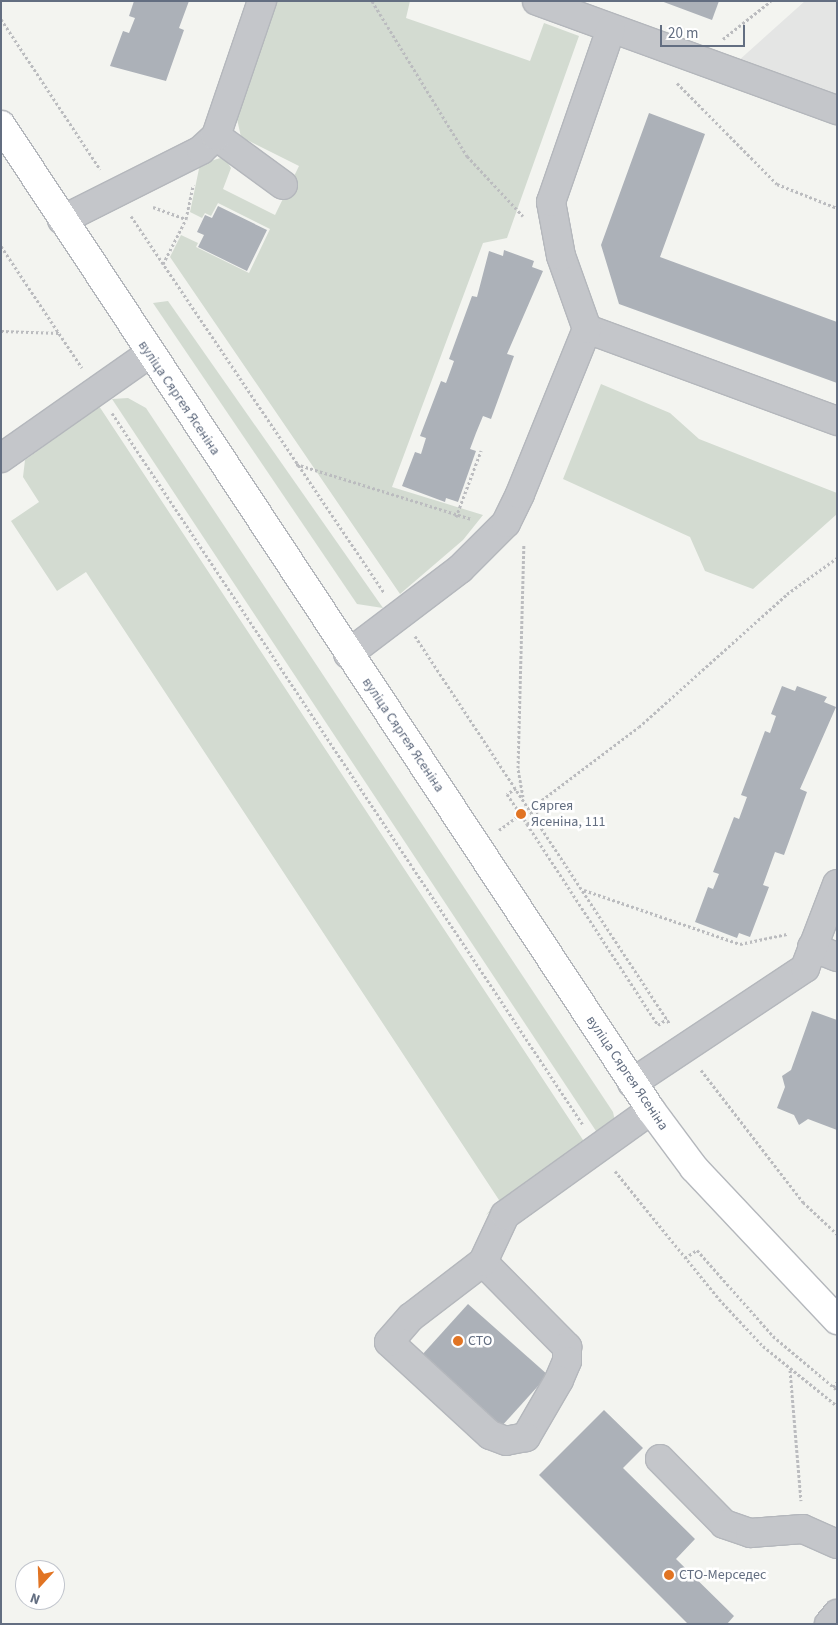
<!DOCTYPE html>
<meta charset="utf-8">
<style>
body{margin:0}
#map{position:relative;width:838px;height:1625px;overflow:hidden;background:#f3f4f0;font-family:"Source Sans 3",sans-serif}
div>[style]{position:absolute}
.built>*{inset:0;background:#e4e5e4}
.green>*{inset:0;background:#d3dbd1}
.building>*{inset:0;background:#acb1b8}
.path>*{height:3px;margin-top:-1.5px;transform-origin:0;background:repeating-linear-gradient(90deg,#bbbcbf 0 2.5px,transparent 0 5px)}
.roads{filter:drop-shadow(1px 0 #b4b7bc) drop-shadow(-1px 0 #b4b7bc) drop-shadow(0 1px #b4b7bc) drop-shadow(0 -1px #b4b7bc)}
.minor>*{height:28px;margin:-14px;padding:0 14px;transform-origin:14px;border-radius:14px;background:#c4c6ca}
.major>*{height:28px;margin:-14px;padding:0 14px;transform-origin:14px;border-radius:14px;background:#fff}
.dots>*{width:14px;height:14px;translate:-50% -50%;box-sizing:border-box;border:2px solid #fff;border-radius:50%}
span{translate:-50% -50%;white-space:nowrap;text-align:center;line-height:1.15;-webkit-text-stroke:5px #fff;paint-order:stroke}
.street-label{font-size:14px;color:#636e81}
.poi-label{font-size:14px;color:#636e81}
.left{translate:0 -50%;text-align:left}
.frame{position:absolute;inset:0;border:2px solid #636e81;pointer-events:none}
.north{position:absolute;left:15px;top:1560px;width:50px;height:50px;box-sizing:border-box;background:#fff;border:1px solid #c1c5cd;border-radius:50%;rotate:200deg;font-size:14px;font-weight:700;line-height:20px;text-align:center;color:#636e81}
.north::after{content:'';display:block;margin:auto;width:18px;height:22px;background:#e17423;clip-path:polygon(50% 0,100% 100%,50% 72%,0 100%)}
.scale{position:absolute;left:660px;top:25px;width:85px;height:22px;box-sizing:border-box;border:2px solid #636e81;border-top:0;padding-left:6px;font-size:15px;line-height:18px;white-space:nowrap;color:#636e81;-webkit-text-stroke:4px #fff;paint-order:stroke}
</style>
<div id="map">
<div class="built">
<div style="clip-path:polygon(805px 1px,837px 1px,837px 120px,727px 71px)"></div>
</div>
<div class="green">
<div style="clip-path:polygon(276px 1px,410px 1px,406px 18px,530px 61px,544px 23px,579px 36px,507px 238px,483px 243px,392px 487px,483px 515px,463px 540px,400px 594px,170px 257px,181px 235px,198px 243px,196px 247px,249px 273px,270px 229px,218px 203px,211px 216px,205px 213px,202px 218px,190px 212px,200px 164px,224px 157px,231px 168px,223px 189px,275px 215px,299px 166px,241px 137px,237px 119px)"></div>
<div style="clip-path:polygon(168px 301px,383px 608px,357px 604px,153px 303px)"></div>
<div style="clip-path:polygon(601px 384px,670px 413px,699px 439px,837px 493px,837px 514px,753px 589px,705px 571px,690px 537px,563px 479px)"></div>
<div style="clip-path:polygon(128px 398px,146px 408px,613px 1112px,615px 1121px,598px 1134px,112px 399px)"></div>
<div style="clip-path:polygon(99px 406px,585px 1143px,486px 1215px,499px 1200px,86px 572px,57px 591px,11px 521px,39px 502px,23px 477px,25px 460px)"></div>
</div>
<div class="building">
<div style="clip-path:polygon(134px 1px,189px 1px,179px 28px,184px 30px,166px 81px,110px 66px,123px 31px,129px 33px,135px 18px,129px 16px)"></div>
<div style="clip-path:polygon(661px 1px,719px 1px,712px 20px)"></div>
<div style="clip-path:polygon(649px 113px,705px 134px,660px 257px,837px 322px,837px 383px,619px 304px,601px 245px)"></div>
<div style="clip-path:polygon(218px 206px,267px 230px,247px 271px,198px 247px,204px 235px,197px 232px,205px 215px,212px 218px)"></div>
<div style="clip-path:polygon(504px 250px,534px 261px,532px 267px,543px 271px,507px 354px,514px 356px,491px 419px,483px 416px,476px 433px,470px 449px,476px 451px,458px 502px,446px 498px,445px 502px,402px 486px,415px 452px,421px 454px,426px 438px,420px 436px,441px 381px,446px 383px,454px 361px,449px 359px,472px 296px,477px 297px,489px 251px,503px 256px)"></div>
<div style="clip-path:polygon(782px 686px,795px 691px,797px 686px,827px 697px,824px 702px,836px 707px,800px 789px,807px 792px,784px 855px,775px 852px,763px 885px,769px 887px,750px 937px,739px 933px,737px 938px,695px 922px,708px 887px,713px 889px,719px 874px,713px 872px,734px 817px,739px 819px,747px 797px,741px 795px,765px 731px,770px 733px,776px 716px,771px 714px)"></div>
<div style="clip-path:polygon(812px 1011px,837px 1020px,837px 1130px,808px 1119px,799px 1125px,794px 1115px,777px 1108px,785px 1087px,782px 1076px,791px 1070px)"></div>
<div style="clip-path:polygon(468px 1304px,548px 1375px,500px 1428px,421px 1356px)"></div>
<div style="clip-path:polygon(604px 1410px,643px 1448px,623px 1468px,695px 1539px,676px 1559px,734px 1616px,727px 1624px,688px 1624px,539px 1475px)"></div>
</div>
<div class="path">
<div style="left:372px;top:1px;width:182px;rotate:58.5deg"></div>
<div style="left:467px;top:156px;width:82px;rotate:47deg"></div>
<div style="left:1px;top:19px;width:180px;rotate:56.6deg"></div>
<div style="left:723px;top:39px;width:61px;rotate:-38.4deg"></div>
<div style="left:677px;top:83px;width:142px;rotate:45.3deg"></div>
<div style="left:777px;top:184px;width:65px;rotate:21.8deg"></div>
<div style="left:153px;top:207px;width:35px;rotate:20deg"></div>
<div style="left:131px;top:216px;width:453px;rotate:56.1deg"></div>
<div style="left:1px;top:246px;width:146px;rotate:56.4deg"></div>
<div style="left:163px;top:264px;width:51px;rotate:-62.9deg"></div>
<div style="left:186px;top:219px;width:35px;rotate:-78deg"></div>
<div style="left:1px;top:331px;width:58px;rotate:2deg"></div>
<div style="left:112px;top:413px;width:854px;rotate:56.51deg"></div>
<div style="left:296px;top:464px;width:183px;rotate:17.4deg"></div>
<div style="left:456px;top:517px;width:71px;rotate:-69.3deg"></div>
<div style="left:415px;top:636px;width:464px;rotate:56.7deg"></div>
<div style="left:516px;top:788px;width:11px;rotate:146deg"></div>
<div style="left:507px;top:794px;width:36px;rotate:56deg"></div>
<div style="left:527px;top:824px;width:240px;rotate:56.9deg"></div>
<div style="left:658px;top:1025px;width:11px;rotate:-34deg"></div>
<div style="left:523px;top:797px;width:29px;rotate:-100deg"></div>
<div style="left:518px;top:768px;width:224px;rotate:-88.5deg"></div>
<div style="left:527px;top:824px;width:11px;rotate:-34deg"></div>
<div style="left:536px;top:818px;width:15px;rotate:-82deg"></div>
<div style="left:538px;top:803px;width:126px;rotate:-37deg"></div>
<div style="left:639px;top:727px;width:199px;rotate:-41.9deg"></div>
<div style="left:787px;top:594px;width:62px;rotate:-35.8deg"></div>
<div style="left:499px;top:830px;width:27px;rotate:-36deg"></div>
<div style="left:584px;top:890px;width:165px;rotate:19.1deg"></div>
<div style="left:740px;top:944px;width:48px;rotate:-12deg"></div>
<div style="left:701px;top:1070px;width:167px;rotate:52.3deg"></div>
<div style="left:803px;top:1202px;width:47px;rotate:43.3deg"></div>
<div style="left:615px;top:1171px;width:165px;rotate:50.9deg"></div>
<div style="left:719px;top:1299px;width:64px;rotate:46.9deg"></div>
<div style="left:763px;top:1346px;width:95px;rotate:39deg"></div>
<div style="left:685px;top:1258px;width:14px;rotate:-34deg"></div>
<div style="left:697px;top:1250px;width:115px;rotate:48.5deg"></div>
<div style="left:773px;top:1336px;width:84px;rotate:40.2deg"></div>
<div style="left:790px;top:1370px;width:131px;rotate:85.2deg"></div>
<div style="left:833px;top:1387px;width:6px;rotate:-51deg"></div>
</div>
<div class="roads">
<div class="minor">
<div style="left:537px;top:1px;width:319px;rotate:20deg"></div>
<div style="left:216px;top:136px;width:83px;rotate:36.2deg"></div>
<div style="left:62px;top:220px;width:156px;rotate:-26.7deg"></div>
<div style="left:201px;top:150px;width:21px;rotate:-43deg"></div>
<div style="left:216px;top:136px;width:143px;rotate:-71.2deg"></div>
<div style="left:587px;top:329px;width:266px;rotate:20.2deg"></div>
<div style="left:1px;top:458px;width:181px;rotate:-35.1deg"></div>
<div style="left:348px;top:654px;width:141px;rotate:-37.2deg"></div>
<div style="left:460px;top:569px;width:65px;rotate:-45deg"></div>
<div style="left:506px;top:523px;width:32px;rotate:-64deg"></div>
<div style="left:520px;top:494px;width:178px;rotate:-67.9deg"></div>
<div style="left:587px;top:329px;width:77px;rotate:-109.6deg"></div>
<div style="left:561px;top:256px;width:55px;rotate:-100.5deg"></div>
<div style="left:551px;top:202px;width:183px;rotate:-70.9deg"></div>
<div style="left:812px;top:947px;width:27px;rotate:22deg"></div>
<div style="left:632px;top:1083px;width:208px;rotate:-33.6deg"></div>
<div style="left:805px;top:968px;width:90px;rotate:-69.1deg"></div>
<div style="left:483px;top:1262px;width:120px;rotate:45.3deg"></div>
<div style="left:567px;top:1347px;width:14px;rotate:90deg"></div>
<div style="left:567px;top:1361px;width:21px;rotate:113deg"></div>
<div style="left:559px;top:1380px;width:66px;rotate:120.1deg"></div>
<div style="left:526px;top:1437px;width:20px;rotate:169deg"></div>
<div style="left:506px;top:1441px;width:17px;rotate:-159deg"></div>
<div style="left:490px;top:1435px;width:137px;rotate:-137.4deg"></div>
<div style="left:389px;top:1342px;width:33px;rotate:-49deg"></div>
<div style="left:411px;top:1317px;width:91px;rotate:-37.4deg"></div>
<div style="left:483px;top:1262px;width:52px;rotate:-64.9deg"></div>
<div style="left:505px;top:1215px;width:180px;rotate:-35.7deg"></div>
<div style="left:660px;top:1459px;width:91px;rotate:45.4deg"></div>
<div style="left:724px;top:1524px;width:28px;rotate:19deg"></div>
<div style="left:750px;top:1533px;width:53px;rotate:-4.3deg"></div>
<div style="left:803px;top:1529px;width:37px;rotate:24deg"></div>
<div style="left:829px;top:1624px;width:13px;rotate:-51deg"></div>
</div>
<div class="major">
<div style="left:1px;top:125px;width:1180px;rotate:56.58deg"></div>
<div style="left:651px;top:1110px;width:72px;rotate:53.4deg"></div>
<div style="left:694px;top:1168px;width:209px;rotate:46.7deg"></div>
</div>
</div>
<div class="dots">
<div style="left:521px;top:814px;background:#e17423"></div>
<div style="left:458px;top:1341px;background:#e17423"></div>
<div style="left:669px;top:1575px;background:#e17423"></div>
</div>
<div class="street-label">
<span style="left:179px;top:398px;rotate:56deg">вуліца Сяргея Ясеніна</span>
<span style="left:403px;top:735px;rotate:56deg">вуліца Сяргея Ясеніна</span>
<span style="left:627px;top:1073px;rotate:56deg">вуліца Сяргея Ясеніна</span>
</div>
<div class="poi-label">
<span class="left" style="left:531px;top:814px">Сяргея<br>Ясеніна, 111</span>
<span class="left" style="left:468px;top:1341px">СТО</span>
<span class="left" style="left:679px;top:1575px">СТО-Мерседес</span>
</div>
<div class="frame"></div>
<div class="north">N</div>
<div class="scale">20 m</div>
</div>
